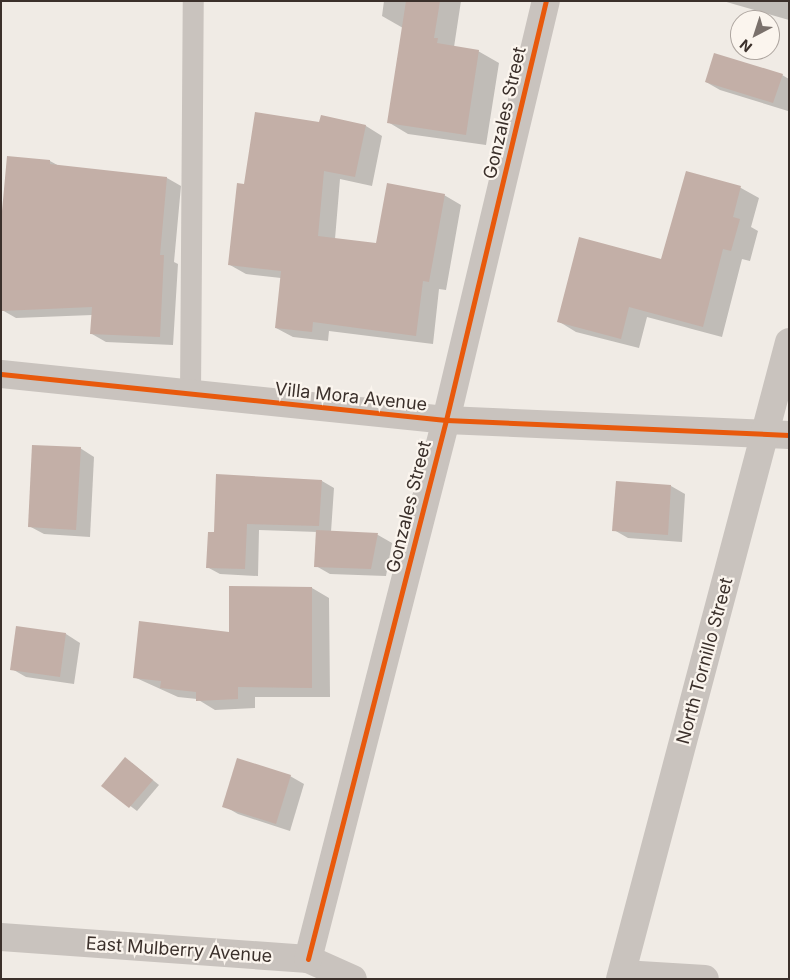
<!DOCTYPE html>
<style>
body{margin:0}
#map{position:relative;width:790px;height:980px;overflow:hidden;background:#f0ebe5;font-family:Inter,sans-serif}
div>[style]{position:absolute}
.shadow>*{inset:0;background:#0003}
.building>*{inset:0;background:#c3afa7}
.service>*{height:21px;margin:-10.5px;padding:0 10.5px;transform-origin:10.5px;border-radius:10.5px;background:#c9c3be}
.minor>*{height:28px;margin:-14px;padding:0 14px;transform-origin:14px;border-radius:14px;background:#c9c3be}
.cycleway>*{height:5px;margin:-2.5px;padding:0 2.5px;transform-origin:2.5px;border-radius:2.5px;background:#e8590c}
span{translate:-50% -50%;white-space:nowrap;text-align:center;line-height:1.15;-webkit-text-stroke:4.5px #fbf5ee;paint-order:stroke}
.street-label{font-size:18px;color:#3b302b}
.frame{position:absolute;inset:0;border:2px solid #3b302b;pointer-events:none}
.north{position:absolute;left:730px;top:10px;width:50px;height:50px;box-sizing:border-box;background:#fbf5ee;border:1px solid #aea6a0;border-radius:50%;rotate:220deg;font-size:14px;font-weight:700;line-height:20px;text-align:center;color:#3b302b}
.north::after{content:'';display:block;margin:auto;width:18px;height:22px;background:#7a716c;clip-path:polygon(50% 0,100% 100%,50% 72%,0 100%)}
</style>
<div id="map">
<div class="shadow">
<div style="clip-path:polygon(384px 1px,461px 1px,454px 47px,478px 51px,499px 63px,486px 145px,408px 134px,388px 122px,403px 28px,382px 16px)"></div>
<div style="clip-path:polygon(723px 1px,789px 1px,789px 20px)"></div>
<div style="clip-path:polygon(782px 75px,789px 79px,788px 111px,720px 90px,706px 82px)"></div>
<div style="clip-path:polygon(320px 124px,366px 126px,382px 136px,372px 186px,340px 179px,335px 239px,377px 244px,444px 195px,461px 205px,446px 290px,439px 289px,433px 344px,329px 331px,328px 341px,293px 337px,276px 328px,281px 278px,246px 274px,230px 265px,245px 185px)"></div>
<div style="clip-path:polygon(8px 157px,50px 161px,61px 167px,167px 178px,181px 186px,174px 262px,178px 264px,173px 345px,106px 342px,92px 334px,92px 315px,16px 318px,2px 310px)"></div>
<div style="clip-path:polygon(687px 172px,741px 188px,759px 198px,751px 227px,758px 231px,750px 261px,742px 259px,722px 337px,647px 317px,639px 348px,576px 332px,558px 321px,662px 260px)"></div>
<div style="clip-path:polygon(80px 448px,94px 457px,90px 537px,44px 534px,29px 526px)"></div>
<div style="clip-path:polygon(322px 481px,334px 488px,331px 532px,378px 535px,392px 543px,386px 576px,330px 574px,316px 566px,318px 532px,259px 530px,258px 576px,220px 574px,207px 567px,216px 533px)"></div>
<div style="clip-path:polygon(671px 486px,685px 494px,682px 542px,628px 538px,614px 530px)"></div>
<div style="clip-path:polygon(312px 588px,329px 598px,330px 697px,255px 697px,255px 708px,215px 710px,197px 699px,178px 697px,134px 677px,230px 633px)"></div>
<div style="clip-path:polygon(66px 634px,80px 643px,74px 684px,26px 677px,12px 669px)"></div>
<div style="clip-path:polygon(132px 763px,159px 785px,137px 811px,103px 785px)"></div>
<div style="clip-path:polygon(290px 776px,304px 784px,290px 831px,238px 814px,224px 806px)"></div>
</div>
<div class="building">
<div style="clip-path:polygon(406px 1px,440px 1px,434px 38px,438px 38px,437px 43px,479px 50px,466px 135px,387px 123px)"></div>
<div style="clip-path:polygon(714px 53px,783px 74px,773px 103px,705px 82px)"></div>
<div style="clip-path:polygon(255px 112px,319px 122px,321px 115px,366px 125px,355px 177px,324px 171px,318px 236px,376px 243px,387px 183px,445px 194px,429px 282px,423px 281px,416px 336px,313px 322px,312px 332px,275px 328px,281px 271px,228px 265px,237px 183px,244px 184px)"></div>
<div style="clip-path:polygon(7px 156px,50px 160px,50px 164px,167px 177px,160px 255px,164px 255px,160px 337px,90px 334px,92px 307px,1px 311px,1px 222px)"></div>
<div style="clip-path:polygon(686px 171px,741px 186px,733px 217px,740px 219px,731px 251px,723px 249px,703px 327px,629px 307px,621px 339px,557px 322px,579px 237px,661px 259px)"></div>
<div style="clip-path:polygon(32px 445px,81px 447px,76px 530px,28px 527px)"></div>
<div style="clip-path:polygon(216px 474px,322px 480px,319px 526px,247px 524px,245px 569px,206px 568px,208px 532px,214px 532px)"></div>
<div style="clip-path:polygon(616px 481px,671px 485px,668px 535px,612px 531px)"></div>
<div style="clip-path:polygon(316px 530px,378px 533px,371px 569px,314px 567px)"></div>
<div style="clip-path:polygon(229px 586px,312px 587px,312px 688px,238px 687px,238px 699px,196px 701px,196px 692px,160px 688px,161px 681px,133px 678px,139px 621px,229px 632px)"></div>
<div style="clip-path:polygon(16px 626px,66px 633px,60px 677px,10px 670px)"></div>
<div style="clip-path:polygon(125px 757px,153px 780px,129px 808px,101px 786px)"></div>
<div style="clip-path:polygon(237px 758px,291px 775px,276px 824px,222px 807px)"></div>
</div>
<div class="service">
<div style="left:190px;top:394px;width:393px;rotate:-89.6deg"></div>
</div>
<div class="minor">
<div style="left:1px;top:374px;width:447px;rotate:5.9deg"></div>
<div style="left:446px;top:420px;width:343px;rotate:2.5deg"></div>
<div style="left:1px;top:937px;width:308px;rotate:4.1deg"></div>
<div style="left:308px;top:959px;width:49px;rotate:24deg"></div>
<div style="left:308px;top:959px;width:556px;rotate:-75.64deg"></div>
<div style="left:446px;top:420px;width:431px;rotate:-76.6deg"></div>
<div style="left:623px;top:974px;width:82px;rotate:3.5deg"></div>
<div style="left:620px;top:979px;width:659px;rotate:-75.14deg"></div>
</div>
<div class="cycleway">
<div style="left:1px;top:374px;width:447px;rotate:5.9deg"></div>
<div style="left:446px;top:420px;width:343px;rotate:2.5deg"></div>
<div style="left:308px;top:959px;width:556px;rotate:-75.64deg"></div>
<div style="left:446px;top:420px;width:431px;rotate:-76.6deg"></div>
</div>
<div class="street-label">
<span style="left:505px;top:113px;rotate:-77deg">Gonzales Street</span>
<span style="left:351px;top:397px;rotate:6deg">Villa Mora Avenue</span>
<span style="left:409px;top:507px;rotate:-76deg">Gonzales Street</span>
<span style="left:705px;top:661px;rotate:-75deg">North Tornillo Street</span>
<span style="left:179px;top:950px;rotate:4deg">East Mulberry Avenue</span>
</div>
<div class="frame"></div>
<div class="north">N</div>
</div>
